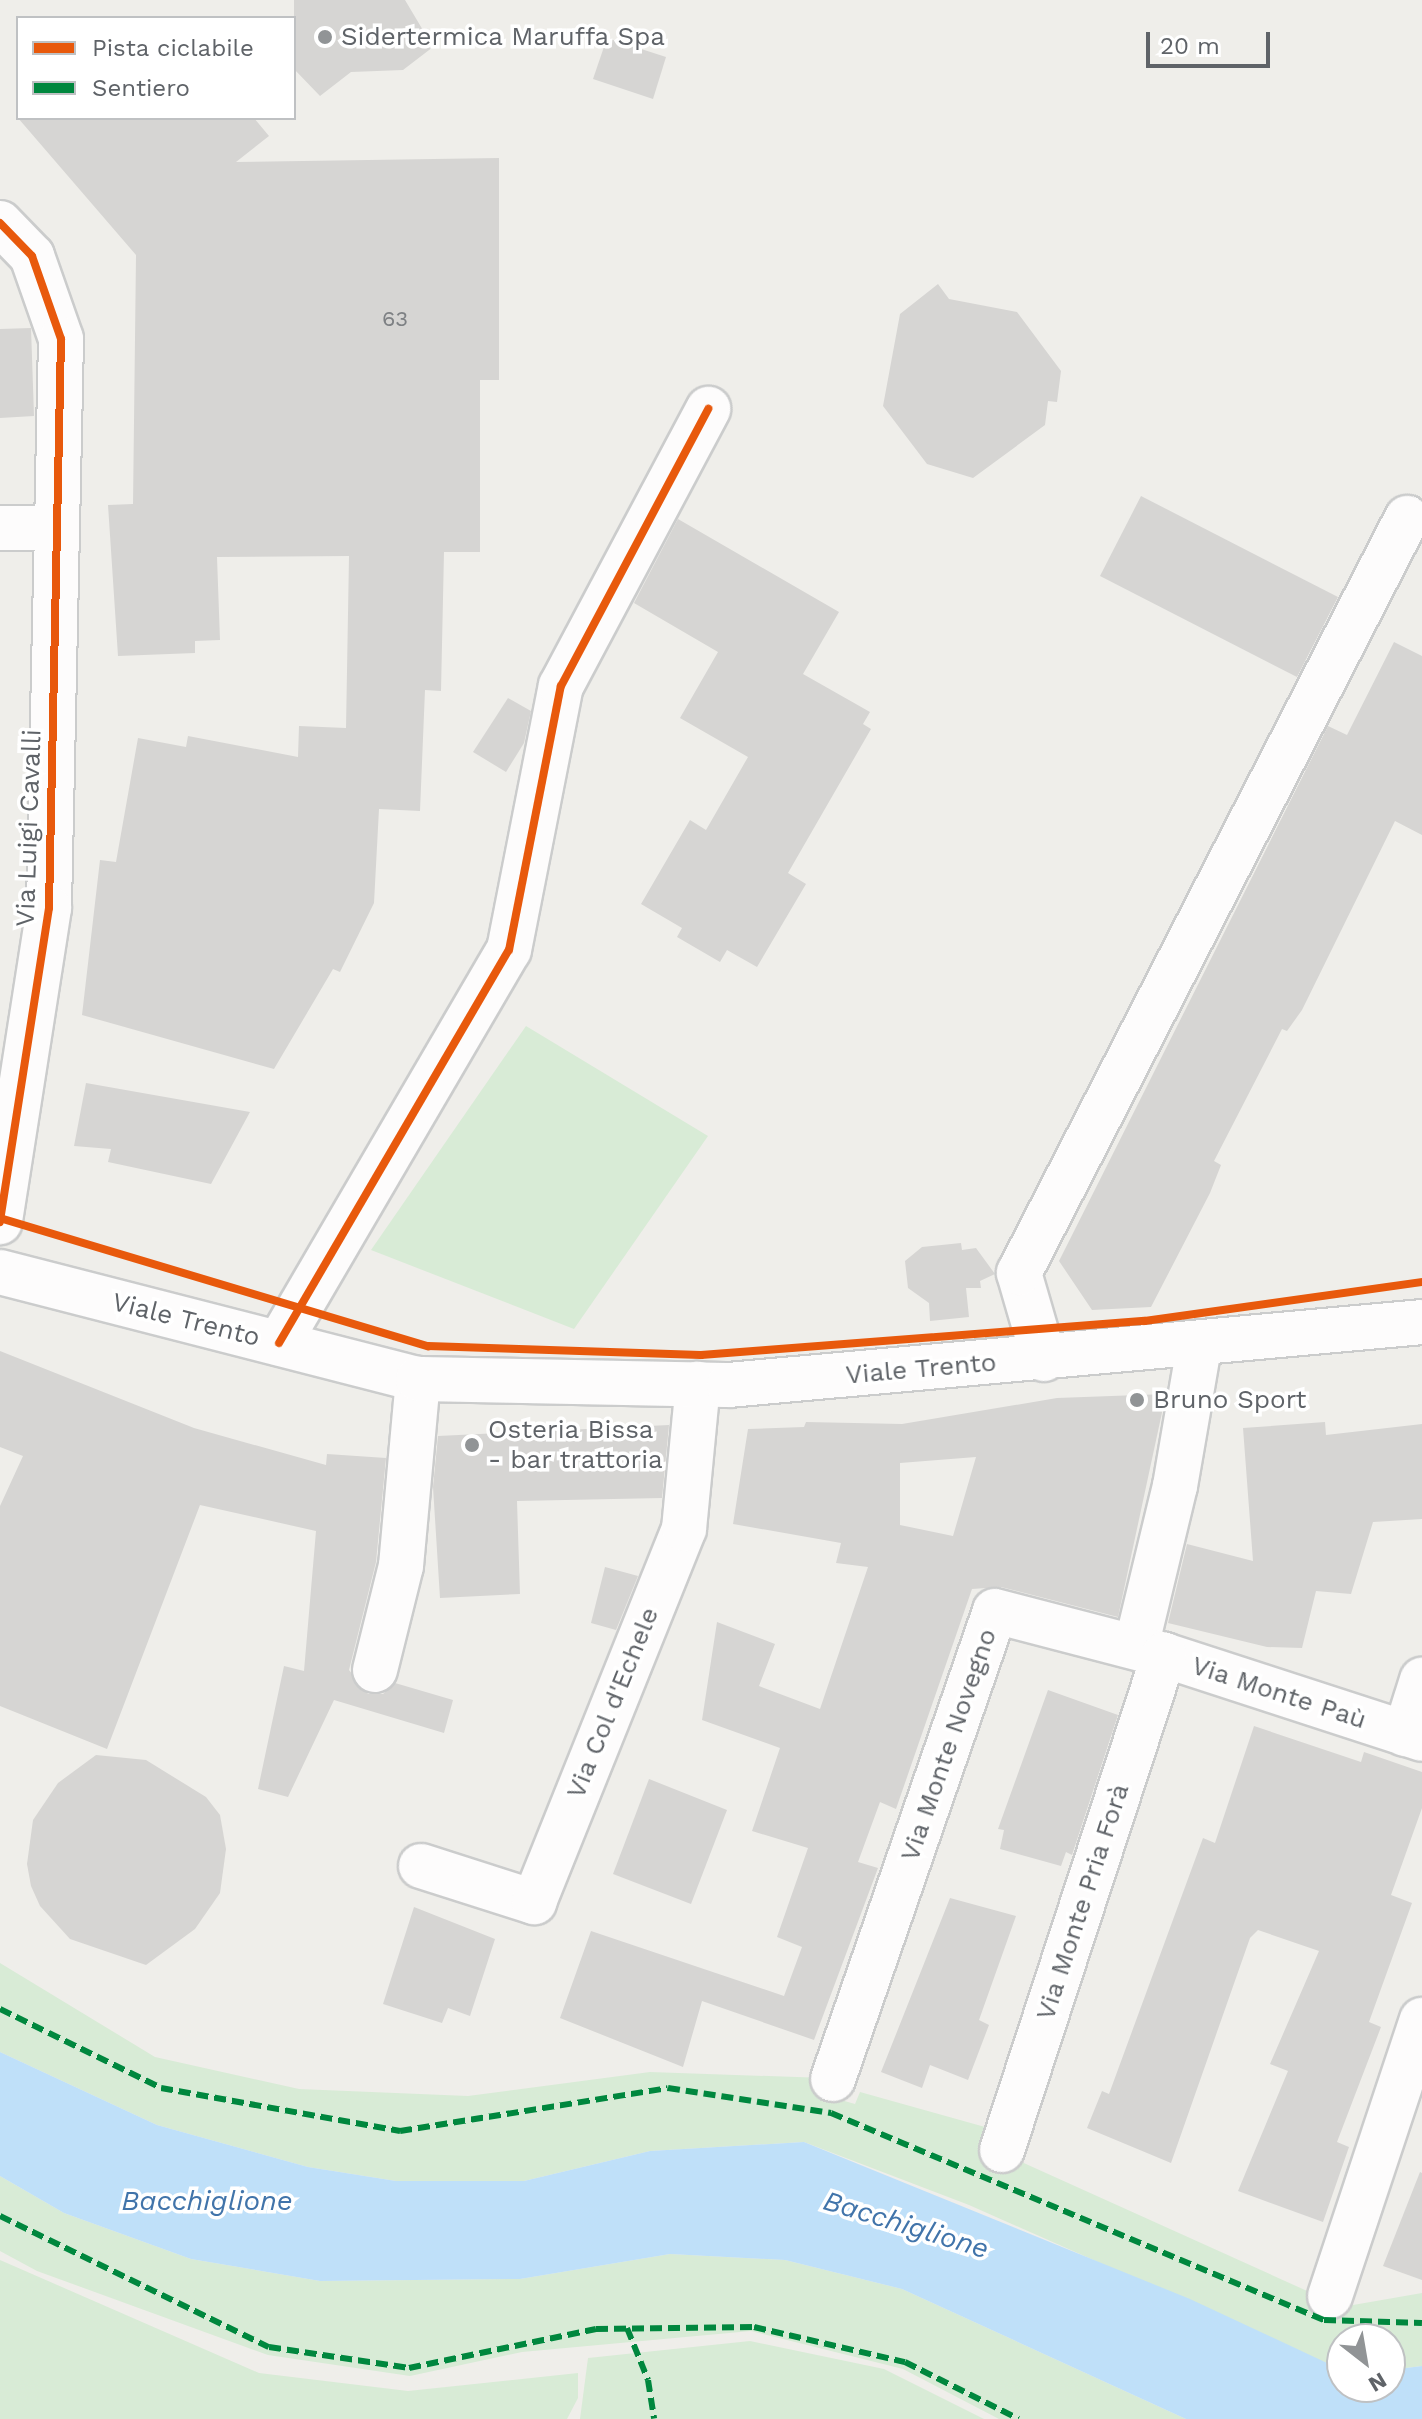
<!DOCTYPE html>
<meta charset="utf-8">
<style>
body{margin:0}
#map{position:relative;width:1422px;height:2419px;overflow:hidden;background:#efeeea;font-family:"Work Sans",sans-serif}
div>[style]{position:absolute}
.green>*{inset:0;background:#d8ebd6}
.water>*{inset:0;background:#bfe0f9}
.building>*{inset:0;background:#d6d5d3}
.roads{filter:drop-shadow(2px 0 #cbcccc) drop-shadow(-2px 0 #cbcccc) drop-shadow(0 2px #cbcccc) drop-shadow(0 -2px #cbcccc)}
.street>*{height:44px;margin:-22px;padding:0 22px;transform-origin:22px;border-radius:22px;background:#fdfcfc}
.secondary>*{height:44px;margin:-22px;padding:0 22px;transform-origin:22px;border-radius:22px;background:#fdfcfc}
.quiet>*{height:6px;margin-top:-3px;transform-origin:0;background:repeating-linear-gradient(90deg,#00873e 0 12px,transparent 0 18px)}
.cycleway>*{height:8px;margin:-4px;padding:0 4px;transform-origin:4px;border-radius:4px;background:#e8590c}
.dots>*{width:22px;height:22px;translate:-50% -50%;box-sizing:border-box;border:4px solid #fff;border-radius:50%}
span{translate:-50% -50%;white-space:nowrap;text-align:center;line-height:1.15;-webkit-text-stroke:7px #fff;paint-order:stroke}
.number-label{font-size:22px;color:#7e8184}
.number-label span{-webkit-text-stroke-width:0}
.poi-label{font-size:26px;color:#5f6368}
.left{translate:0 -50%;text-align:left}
.street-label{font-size:26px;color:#5f6368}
.water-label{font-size:28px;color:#4174aa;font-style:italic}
.legend{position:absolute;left:16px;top:16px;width:280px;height:104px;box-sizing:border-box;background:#fff;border:2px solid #bfc1c3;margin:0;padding:10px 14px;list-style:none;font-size:24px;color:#5f6368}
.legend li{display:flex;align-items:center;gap:16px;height:40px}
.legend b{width:40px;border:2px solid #bfc1c3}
.north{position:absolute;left:1326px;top:2323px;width:80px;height:80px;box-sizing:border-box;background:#fff;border:2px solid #bfc1c3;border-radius:50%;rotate:149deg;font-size:22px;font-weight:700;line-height:32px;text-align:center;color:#5f6368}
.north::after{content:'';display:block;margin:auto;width:28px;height:36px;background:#919496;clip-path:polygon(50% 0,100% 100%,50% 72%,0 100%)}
.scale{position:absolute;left:1146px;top:32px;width:124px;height:36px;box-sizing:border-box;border:4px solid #5f6368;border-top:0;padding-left:10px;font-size:24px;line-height:28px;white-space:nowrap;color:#5f6368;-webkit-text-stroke:6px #fff;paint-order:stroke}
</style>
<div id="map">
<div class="green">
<div style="clip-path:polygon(526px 1026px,708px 1136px,574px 1329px,371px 1250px)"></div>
<div style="clip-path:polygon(0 1963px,155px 2057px,299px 2089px,468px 2096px,650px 2072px,825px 2078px,820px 2094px,855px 2104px,860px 2092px,1010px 2134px,1004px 2154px,1316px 2295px,1353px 2305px,1422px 2293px,1422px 2366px,1390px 2370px,1390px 2339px,1342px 2339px,1342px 2370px,969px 2205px,804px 2142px,650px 2151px,524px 2181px,396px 2181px,308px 2167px,157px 2125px,0 2052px)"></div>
<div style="clip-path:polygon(0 2176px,64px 2213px,191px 2259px,320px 2281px,520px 2279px,670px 2254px,785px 2260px,902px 2289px,1186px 2419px,999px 2419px,903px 2369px,751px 2331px,522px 2352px,410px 2376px,268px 2355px,37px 2271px,0 2251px)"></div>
<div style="clip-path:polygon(0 2260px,259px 2373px,408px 2391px,578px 2373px,578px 2398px,567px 2419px,0 2419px)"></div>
<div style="clip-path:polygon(750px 2341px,884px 2369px,984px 2419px,580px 2419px,588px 2358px)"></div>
</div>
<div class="water">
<div style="clip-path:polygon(0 2052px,157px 2125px,308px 2167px,396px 2181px,524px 2181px,650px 2151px,804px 2142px,1190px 2299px,1342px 2370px,1342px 2387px,1390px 2387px,1390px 2370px,1422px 2366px,1422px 2419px,1186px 2419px,902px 2289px,785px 2260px,670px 2254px,520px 2279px,320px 2281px,191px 2259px,64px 2213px,0 2176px)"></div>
</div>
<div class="building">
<div style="clip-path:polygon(294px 0,405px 0,433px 47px,403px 70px,351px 72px,320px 96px,294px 69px)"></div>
<div style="clip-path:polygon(607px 38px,666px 57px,653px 99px,593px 79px)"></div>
<div style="clip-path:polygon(18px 118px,254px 118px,269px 136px,236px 162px,499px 158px,499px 380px,480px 380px,480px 552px,444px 552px,441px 691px,425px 690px,420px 811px,379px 809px,374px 903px,340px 972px,333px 969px,274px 1069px,82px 1015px,100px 860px,116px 862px,138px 738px,186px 747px,188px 736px,298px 757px,299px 726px,346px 728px,349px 556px,217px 557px,220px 640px,195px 641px,195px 653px,118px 656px,108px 505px,133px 504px,136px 255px)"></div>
<div style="clip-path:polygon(938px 284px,949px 299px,1017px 312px,1061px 371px,1057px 402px,1048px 401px,1045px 425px,973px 478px,927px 464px,883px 406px,900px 314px)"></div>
<div style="clip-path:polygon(31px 328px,34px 416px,0 418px,0 329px)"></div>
<div style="clip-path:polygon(1141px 496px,1338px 597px,1297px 677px,1100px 576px)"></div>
<div style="clip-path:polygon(678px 519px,839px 612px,803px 674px,870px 712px,863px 724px,871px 729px,788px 873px,806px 884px,757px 967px,727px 950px,720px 962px,677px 937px,682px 928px,641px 904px,690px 820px,706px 830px,748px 757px,680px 718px,718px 652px,634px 603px)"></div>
<div style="clip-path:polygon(1394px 642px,1422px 656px,1422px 835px,1395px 821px,1302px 1010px,1287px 1031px,1282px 1029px,1214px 1161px,1221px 1165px,1210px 1193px,1151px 1307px,1092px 1310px,1059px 1261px,1328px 726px,1347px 735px)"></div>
<div style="clip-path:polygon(508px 698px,531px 711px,524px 743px,506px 772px,473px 752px)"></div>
<div style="clip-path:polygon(86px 1083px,250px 1112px,211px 1184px,108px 1162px,111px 1149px,74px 1146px)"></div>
<div style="clip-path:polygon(961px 1243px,962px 1250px,976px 1248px,995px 1274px,980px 1281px,981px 1288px,966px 1288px,969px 1317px,930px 1321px,929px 1303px,908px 1288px,905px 1261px,922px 1247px)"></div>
<div style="clip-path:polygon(0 1351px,194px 1428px,326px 1465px,327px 1454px,386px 1458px,376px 1562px,349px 1670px,368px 1694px,383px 1694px,395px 1683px,453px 1700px,444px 1733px,334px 1700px,288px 1797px,258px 1789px,284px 1666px,304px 1671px,316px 1531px,200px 1505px,107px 1749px,0 1706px,0 1506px,23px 1456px,0 1447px)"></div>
<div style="clip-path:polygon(evenodd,1166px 1394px,1118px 1617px,1001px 1587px,972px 1589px,896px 1809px,880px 1802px,858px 1862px,878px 1868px,814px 2040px,702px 2001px,683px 2067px,560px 2018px,591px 1931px,784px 1996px,802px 1947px,777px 1937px,808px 1848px,752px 1831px,780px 1748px,702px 1720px,717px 1622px,775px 1644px,759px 1686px,820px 1709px,868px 1567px,836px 1563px,841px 1543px,733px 1524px,748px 1429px,804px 1427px,806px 1422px,902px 1424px,1057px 1398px,1166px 1394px,976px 1457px,953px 1536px,900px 1525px,900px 1463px,976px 1457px)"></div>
<div style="clip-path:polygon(1325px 1422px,1326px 1435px,1422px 1424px,1422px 1519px,1373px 1522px,1351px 1594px,1316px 1591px,1302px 1648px,1267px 1647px,1168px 1623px,1187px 1544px,1253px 1561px,1243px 1428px)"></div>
<div style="clip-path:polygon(669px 1425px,662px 1498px,517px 1501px,520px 1594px,440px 1598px,433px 1487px,438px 1436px)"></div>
<div style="clip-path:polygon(605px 1567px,638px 1576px,616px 1630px,591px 1623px)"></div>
<div style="clip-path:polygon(1048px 1690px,1118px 1715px,1072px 1855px,1066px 1852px,1061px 1866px,1000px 1849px,1004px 1830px,998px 1829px)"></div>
<div style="clip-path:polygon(1254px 1726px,1361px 1762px,1364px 1752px,1422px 1772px,1422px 1808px,1391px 1895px,1412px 1903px,1369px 2022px,1381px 2027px,1337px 2142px,1349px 2147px,1323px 2222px,1238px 2191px,1288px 2071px,1270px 2064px,1319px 1951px,1258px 1930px,1250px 1938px,1171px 2163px,1087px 2128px,1102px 2091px,1109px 2094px,1203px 1838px,1215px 1843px)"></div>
<div style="clip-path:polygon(96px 1755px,146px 1760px,206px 1797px,220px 1815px,226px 1849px,220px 1893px,195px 1929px,146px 1965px,70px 1939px,40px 1906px,31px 1886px,27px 1864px,33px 1820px,58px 1783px)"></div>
<div style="clip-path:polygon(649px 1779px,727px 1810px,691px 1904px,613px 1874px)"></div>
<div style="clip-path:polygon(950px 1898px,1016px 1916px,979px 2020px,989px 2025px,968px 2080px,930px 2065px,922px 2088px,881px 2072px)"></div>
<div style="clip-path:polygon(414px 1907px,495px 1939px,470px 2016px,448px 2008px,442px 2023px,383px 2004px)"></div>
<div style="clip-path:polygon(1420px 2172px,1422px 2173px,1422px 2280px,1383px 2266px)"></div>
</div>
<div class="roads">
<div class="street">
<div style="left:0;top:223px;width:46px;rotate:45.9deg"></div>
<div style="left:32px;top:256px;width:88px;rotate:70.7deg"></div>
<div style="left:61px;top:339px;width:569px;rotate:91.21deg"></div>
<div style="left:49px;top:908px;width:318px;rotate:98.9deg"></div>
<div style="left:0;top:528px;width:57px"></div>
<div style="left:279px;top:1343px;width:455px;rotate:-59.7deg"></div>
<div style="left:509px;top:950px;width:269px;rotate:-78.9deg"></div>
<div style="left:561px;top:686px;width:314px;rotate:-62deg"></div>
<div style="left:1044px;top:1359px;width:90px;rotate:-106.2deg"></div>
<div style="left:1019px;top:1273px;width:849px;rotate:-62.8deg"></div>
<div style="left:1136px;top:1647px;width:166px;rotate:-76.4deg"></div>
<div style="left:1175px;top:1486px;width:141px;rotate:-80.2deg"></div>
<div style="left:375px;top:1670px;width:107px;rotate:-76deg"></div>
<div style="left:401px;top:1566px;width:188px;rotate:-84.8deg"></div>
<div style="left:1405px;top:1734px;width:57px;rotate:-72.5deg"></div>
<div style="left:421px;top:1866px;width:119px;rotate:17.7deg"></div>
<div style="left:534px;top:1902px;width:402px;rotate:-68.1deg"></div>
<div style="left:684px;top:1529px;width:146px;rotate:-84.5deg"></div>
<div style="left:833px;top:2079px;width:495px;rotate:-70.9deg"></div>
<div style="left:995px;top:1611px;width:175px;rotate:14.6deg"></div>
<div style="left:1164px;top:1655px;width:271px;rotate:18deg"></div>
<div style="left:1002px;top:2150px;width:521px;rotate:-71.88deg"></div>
<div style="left:1330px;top:2296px;width:291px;rotate:-71.6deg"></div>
</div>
<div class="secondary">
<div style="left:0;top:1272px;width:431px;rotate:14.4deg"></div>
<div style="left:418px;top:1379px;width:311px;rotate:1.1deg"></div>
<div style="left:729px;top:1385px;width:696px;rotate:-5.19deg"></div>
</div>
</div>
<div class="quiet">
<div style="left:0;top:2009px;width:179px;rotate:26.1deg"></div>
<div style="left:161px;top:2088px;width:243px;rotate:10.2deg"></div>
<div style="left:400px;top:2131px;width:271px;rotate:-9.1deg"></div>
<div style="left:668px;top:2088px;width:165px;rotate:8.7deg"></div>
<div style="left:831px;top:2113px;width:535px;rotate:22.78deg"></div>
<div style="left:1324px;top:2320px;width:98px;rotate:1.8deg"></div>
<div style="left:0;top:2216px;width:299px;rotate:26deg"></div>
<div style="left:269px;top:2347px;width:142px;rotate:8.5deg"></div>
<div style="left:409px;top:2368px;width:191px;rotate:-11.8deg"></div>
<div style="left:596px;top:2329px;width:158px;rotate:-0.7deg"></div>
<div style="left:754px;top:2327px;width:155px;rotate:13.1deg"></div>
<div style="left:905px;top:2362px;width:127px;rotate:26.6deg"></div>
<div style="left:627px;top:2328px;width:56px;rotate:68deg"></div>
<div style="left:648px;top:2380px;width:39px;rotate:81deg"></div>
</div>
<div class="cycleway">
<div style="left:0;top:223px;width:46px;rotate:45.9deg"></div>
<div style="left:32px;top:256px;width:88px;rotate:70.7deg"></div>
<div style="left:61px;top:339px;width:569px;rotate:91.21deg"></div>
<div style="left:49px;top:908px;width:318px;rotate:98.9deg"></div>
<div style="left:0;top:1218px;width:447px;rotate:16.7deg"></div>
<div style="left:428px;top:1346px;width:273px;rotate:1.9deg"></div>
<div style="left:701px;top:1355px;width:445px;rotate:-4.4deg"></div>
<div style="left:1145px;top:1321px;width:280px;rotate:-8deg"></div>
<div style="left:279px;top:1343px;width:455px;rotate:-59.7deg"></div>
<div style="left:509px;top:950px;width:269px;rotate:-78.9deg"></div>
<div style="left:561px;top:686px;width:314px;rotate:-62deg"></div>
</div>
<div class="dots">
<div style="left:325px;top:37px;background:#919496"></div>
<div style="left:1137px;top:1400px;background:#919496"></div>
<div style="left:472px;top:1445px;background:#919496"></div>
</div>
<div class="number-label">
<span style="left:395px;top:319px">63</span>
</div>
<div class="poi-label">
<span class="left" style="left:341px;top:37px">Sidertermica Maruffa Spa</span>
<span class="left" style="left:1153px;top:1400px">Bruno Sport</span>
<span class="left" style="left:488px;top:1445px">Osteria Bissa<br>- bar trattoria</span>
</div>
<div class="street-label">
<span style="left:29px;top:828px;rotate:-88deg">Via Luigi Cavalli</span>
<span style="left:186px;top:1320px;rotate:14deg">Viale Trento</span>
<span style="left:921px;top:1369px;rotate:-5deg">Viale Trento</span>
<span style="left:1279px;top:1693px;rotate:18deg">Via Monte Paù</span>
<span style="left:613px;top:1703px;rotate:-68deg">Via Col d'Echele</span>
<span style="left:949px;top:1745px;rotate:-71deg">Via Monte Novegno</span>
<span style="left:1083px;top:1902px;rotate:-72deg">Via Monte Pria Forà</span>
</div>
<div class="water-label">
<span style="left:207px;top:2201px">Bacchiglione</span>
<span style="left:906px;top:2225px;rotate:17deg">Bacchiglione</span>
</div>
<ul class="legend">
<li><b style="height:10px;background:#e8590c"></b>Pista ciclabile</li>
<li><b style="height:10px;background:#00873e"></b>Sentiero</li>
</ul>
<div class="north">N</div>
<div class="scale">20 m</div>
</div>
